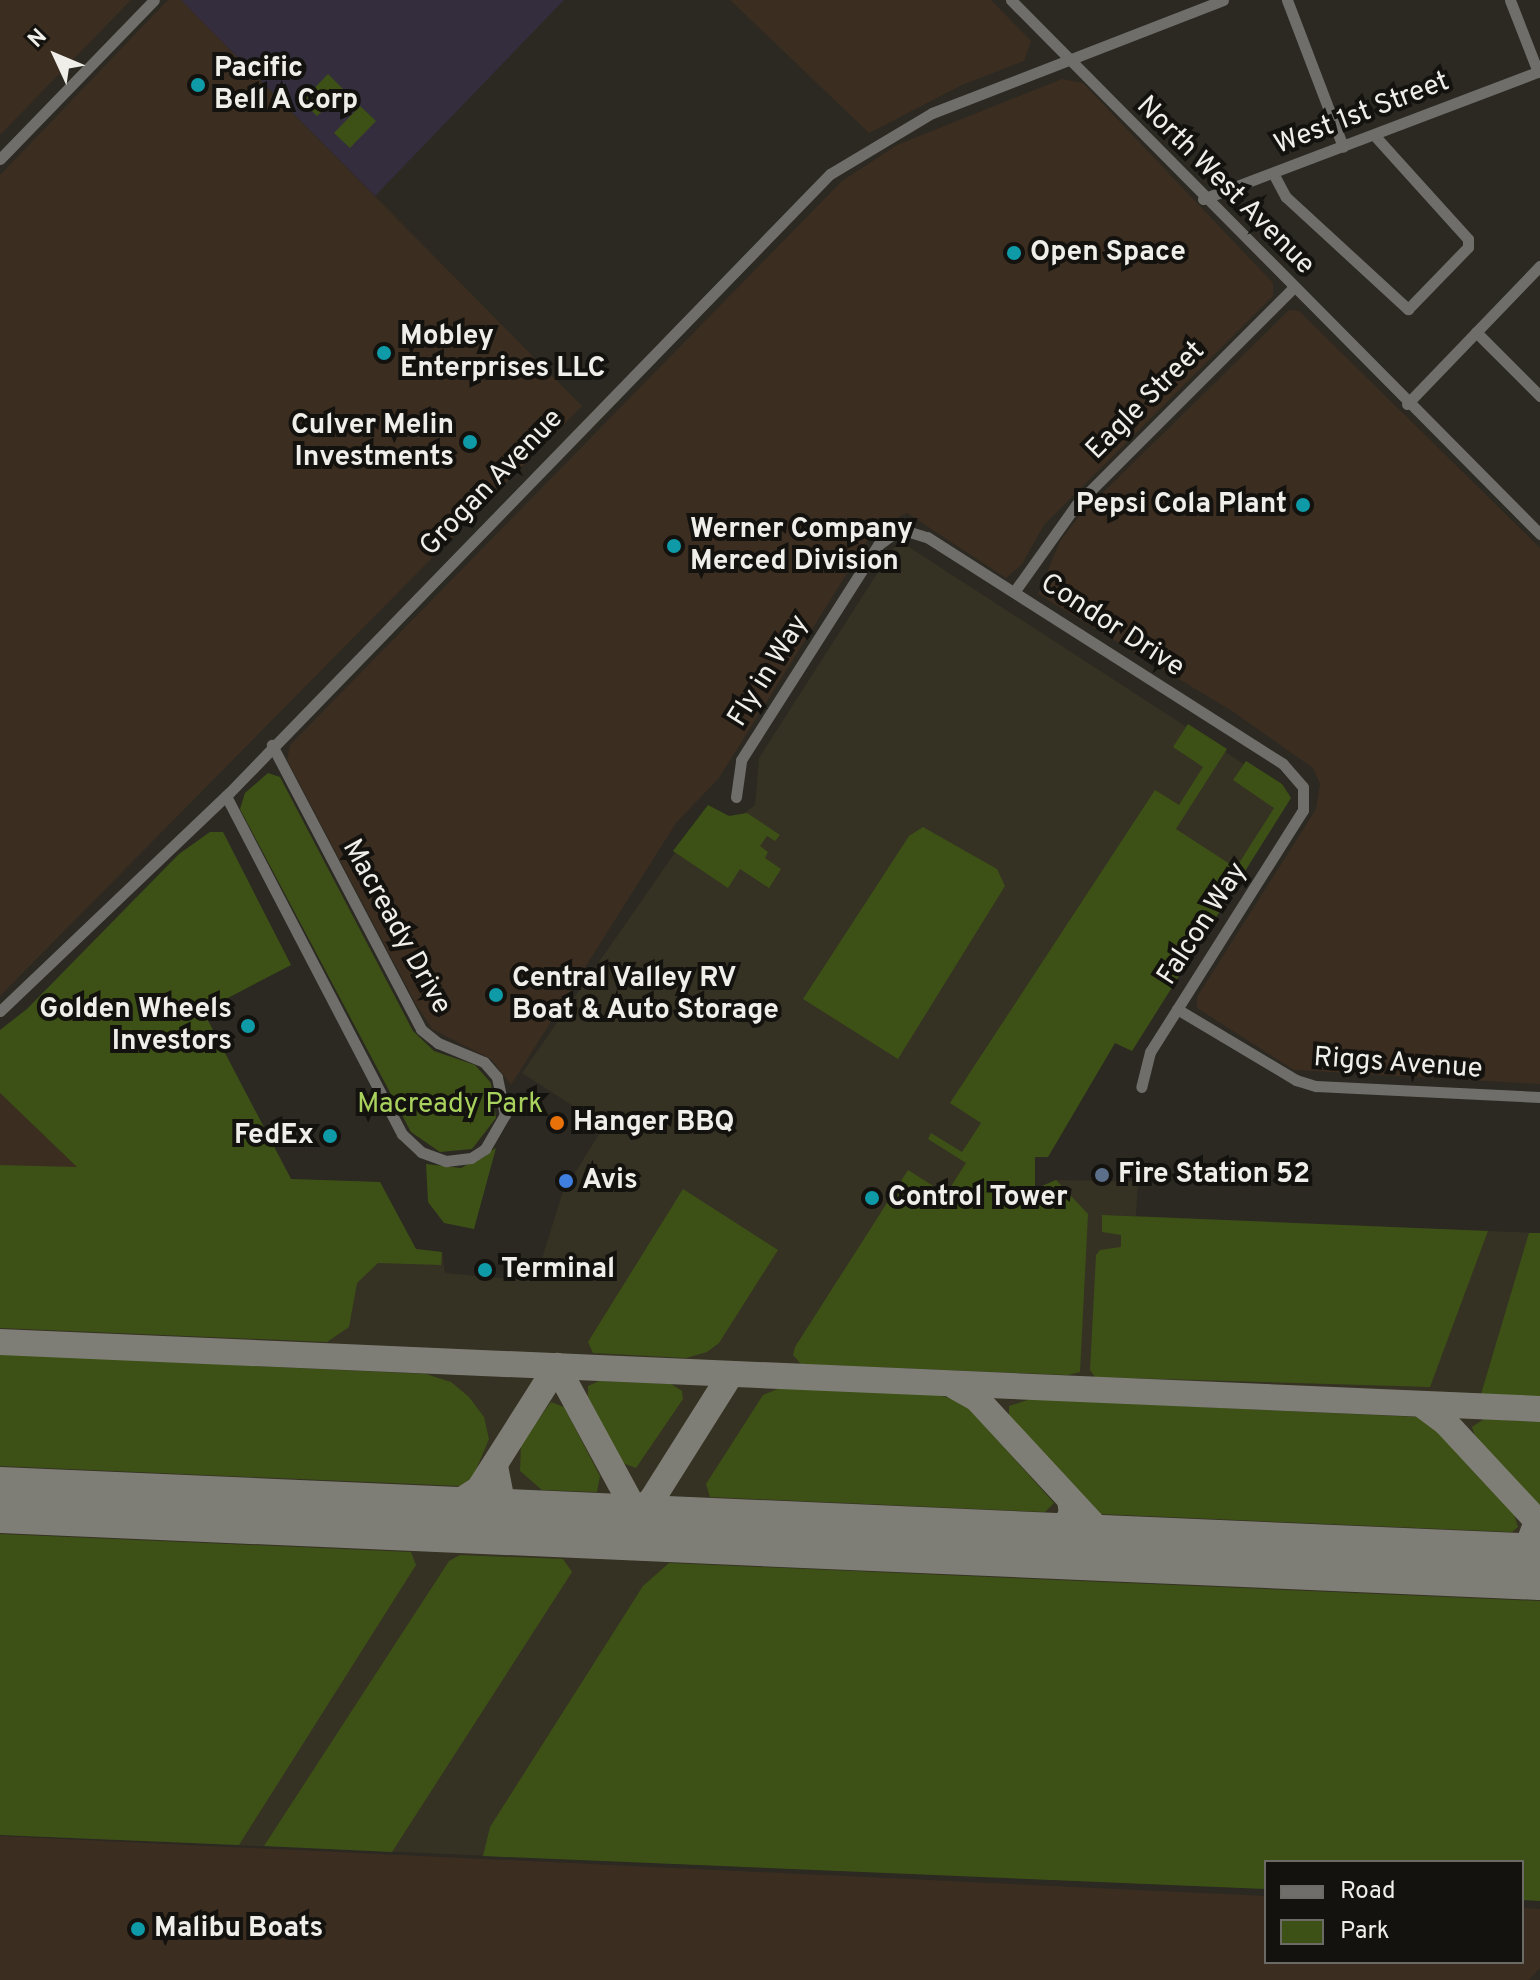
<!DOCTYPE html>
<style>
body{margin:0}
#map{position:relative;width:1540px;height:1980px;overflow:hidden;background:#2b2921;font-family:Overpass,sans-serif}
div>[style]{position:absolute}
.built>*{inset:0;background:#353123}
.industrial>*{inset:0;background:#3c2d21}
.education>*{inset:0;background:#332d3d}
.green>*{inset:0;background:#3d5116}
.taxiway>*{height:26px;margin:-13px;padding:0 13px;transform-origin:13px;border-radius:13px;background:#7f7e76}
.runway>*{height:66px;margin:-33px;padding:0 33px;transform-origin:33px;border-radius:33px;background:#7f7e76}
.minor>*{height:11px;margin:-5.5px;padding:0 5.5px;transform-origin:5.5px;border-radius:5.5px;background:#6f6e6a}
.dots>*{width:22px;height:22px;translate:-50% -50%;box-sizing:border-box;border:4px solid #13120e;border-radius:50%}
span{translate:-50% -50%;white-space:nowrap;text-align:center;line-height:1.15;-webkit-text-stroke:8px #13120e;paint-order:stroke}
.poi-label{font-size:28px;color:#efeee8;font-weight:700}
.left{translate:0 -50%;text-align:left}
.right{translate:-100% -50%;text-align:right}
.street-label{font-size:28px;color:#efeee8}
.park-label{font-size:28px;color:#a8d15d}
.legend{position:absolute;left:1264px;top:1860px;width:260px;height:104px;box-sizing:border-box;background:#13120e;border:2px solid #6b6a65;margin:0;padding:10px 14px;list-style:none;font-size:24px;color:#efeee8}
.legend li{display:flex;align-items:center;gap:16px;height:40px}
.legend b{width:40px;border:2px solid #6b6a65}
.north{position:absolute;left:16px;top:16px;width:80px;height:80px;-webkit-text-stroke:6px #13120e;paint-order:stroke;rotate:314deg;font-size:22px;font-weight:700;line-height:32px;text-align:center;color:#efeee8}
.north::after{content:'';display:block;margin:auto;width:28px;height:36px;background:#efeee8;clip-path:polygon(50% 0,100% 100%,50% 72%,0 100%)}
</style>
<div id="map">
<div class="built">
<div style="clip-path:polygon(906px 545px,1290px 794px,1132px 1051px,1115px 1043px,1048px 1157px,1035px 1157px,1035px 1189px,1056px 1180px,1138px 1181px,1136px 1216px,1540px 1233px,1540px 1901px,1522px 1900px,1522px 1862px,1266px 1862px,1266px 1889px,0 1835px,0 1165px,77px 1167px,0 1093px,0 1030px,27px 1009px,179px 854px,210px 832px,223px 832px,291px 965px,203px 1011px,291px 1179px,380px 1182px,416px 1249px,442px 1252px,445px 1273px,535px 1281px,562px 1194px,604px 1126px,522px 1073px,708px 805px,720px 814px,739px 817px,755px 805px,759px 758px,894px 547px)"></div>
</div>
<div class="industrial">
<div style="clip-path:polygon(0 0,131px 0,0 135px)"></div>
<div style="clip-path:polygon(168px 0,181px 0,582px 406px,0 996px,0 175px)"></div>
<div style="clip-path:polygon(730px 0,991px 0,1031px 41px,1024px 61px,962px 85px,869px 133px)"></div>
<div style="clip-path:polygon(1062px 79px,1083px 83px,1273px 283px,1273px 296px,1044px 525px,1022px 564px,1006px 578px,907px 513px,874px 530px,719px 778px,676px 823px,511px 1085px,491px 1059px,432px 1029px,417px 1006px,287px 760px,290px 745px,842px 181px,897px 145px)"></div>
<div style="clip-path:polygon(1289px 310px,1299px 311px,1540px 548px,1540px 1084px,1294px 1070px,1197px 1008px,1197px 997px,1316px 809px,1320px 784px,1313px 768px,1232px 711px,1038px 594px,1060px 541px,1080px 515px)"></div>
<div style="clip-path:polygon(0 1093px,78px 1168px,0 1165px)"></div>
<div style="clip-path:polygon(0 1836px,1266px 1896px,1266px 1962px,1522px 1962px,1522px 1908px,1540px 1909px,1540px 1968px,1529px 1980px,0 1980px)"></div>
</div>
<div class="education">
<div style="clip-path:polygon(181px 0,564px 0,375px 196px)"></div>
</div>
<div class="green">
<div style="clip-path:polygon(328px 74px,344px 90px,317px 116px,302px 101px)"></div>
<div style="clip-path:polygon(360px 106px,376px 121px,350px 148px,334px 133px)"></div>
<div style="clip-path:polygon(1188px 724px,1227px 749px,1176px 829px,1236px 868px,1274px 808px,1233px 780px,1246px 761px,1282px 784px,1291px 798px,1132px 1051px,1115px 1043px,1048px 1157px,1035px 1157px,1035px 1189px,1056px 1180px,1088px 1214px,1080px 1372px,1068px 1375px,801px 1364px,793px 1355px,795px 1347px,908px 1170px,946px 1194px,966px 1163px,928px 1139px,931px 1133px,962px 1152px,981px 1123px,950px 1103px,1155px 790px,1179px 805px,1203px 767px,1173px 747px)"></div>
<div style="clip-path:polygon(268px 773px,280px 777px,413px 1031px,434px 1051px,475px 1065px,491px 1083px,496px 1118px,472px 1149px,440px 1152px,411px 1132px,240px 809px,245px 793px)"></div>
<div style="clip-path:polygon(708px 805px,729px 816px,747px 813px,780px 835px,775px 841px,767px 836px,760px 846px,768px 852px,765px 858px,781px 869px,769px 888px,740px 869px,728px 888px,673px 851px)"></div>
<div style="clip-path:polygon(923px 827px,997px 869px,1005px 886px,898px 1059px,803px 999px,909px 836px)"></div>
<div style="clip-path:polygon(210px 832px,223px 832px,291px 965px,203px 1011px,291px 1179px,380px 1182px,416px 1249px,442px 1252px,441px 1265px,378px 1263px,357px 1283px,349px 1327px,327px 1342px,0 1328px,0 1165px,77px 1167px,0 1093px,0 1030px,27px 1009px,179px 854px)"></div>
<div style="clip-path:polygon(496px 1148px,474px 1229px,444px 1223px,428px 1202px,426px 1164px,461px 1168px)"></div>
<div style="clip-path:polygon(683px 1189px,778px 1250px,719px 1343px,707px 1352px,686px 1358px,593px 1353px,588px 1342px)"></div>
<div style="clip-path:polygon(1102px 1215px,1488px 1231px,1430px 1387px,1095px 1377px,1090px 1370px,1096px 1255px,1100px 1250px,1121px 1247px,1121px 1235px,1102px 1232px)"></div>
<div style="clip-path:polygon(1529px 1233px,1540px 1233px,1540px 1397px,1481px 1394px)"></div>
<div style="clip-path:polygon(0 1354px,426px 1374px,451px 1382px,469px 1397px,484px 1417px,489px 1439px,473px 1477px,460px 1486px,0 1466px)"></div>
<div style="clip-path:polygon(599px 1381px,671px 1384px,682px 1391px,683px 1399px,636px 1468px,622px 1463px,588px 1397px,588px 1386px)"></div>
<div style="clip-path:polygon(780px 1388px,938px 1395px,963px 1402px,1054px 1503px,1045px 1512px,710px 1497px,706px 1484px,763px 1395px)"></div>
<div style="clip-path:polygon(1031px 1399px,1417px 1417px,1434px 1427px,1514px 1514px,1518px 1527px,1512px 1532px,1100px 1514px,1009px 1417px,1009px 1406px)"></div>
<div style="clip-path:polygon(551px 1402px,564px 1407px,600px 1476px,597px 1492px,542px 1490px,520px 1471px,521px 1444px)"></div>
<div style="clip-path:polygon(1484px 1419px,1540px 1422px,1540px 1510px,1476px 1440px,1472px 1427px)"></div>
<div style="clip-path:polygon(0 1534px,411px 1552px,416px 1565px,239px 1845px,0 1835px)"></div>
<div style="clip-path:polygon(460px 1555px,563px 1559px,572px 1572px,392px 1852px,264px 1846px,449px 1561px)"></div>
<div style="clip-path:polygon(669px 1563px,1540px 1601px,1540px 1901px,1522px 1900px,1522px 1862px,1266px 1862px,1266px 1889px,483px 1856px,490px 1827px,643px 1586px)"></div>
</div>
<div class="taxiway">
<div style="left:0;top:1342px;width:1541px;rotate:2.49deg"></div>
<div style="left:545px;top:1366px;width:22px;rotate:34deg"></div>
<div style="left:563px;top:1378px;width:145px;rotate:61.5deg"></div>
<div style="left:632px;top:1505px;width:29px;rotate:38deg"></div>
<div style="left:655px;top:1523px;width:35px;rotate:12deg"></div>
<div style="left:954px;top:1386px;width:26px;rotate:29deg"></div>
<div style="left:977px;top:1399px;width:183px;rotate:47.2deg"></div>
<div style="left:1101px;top:1533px;width:46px;rotate:21.6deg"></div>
<div style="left:1421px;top:1404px;width:31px;rotate:37deg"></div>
<div style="left:1446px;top:1423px;width:138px;rotate:47.1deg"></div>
<div style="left:495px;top:1466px;width:38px;rotate:79deg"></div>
<div style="left:502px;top:1503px;width:17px;rotate:45deg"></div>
<div style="left:514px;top:1515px;width:22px;rotate:21deg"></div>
<div style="left:406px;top:1518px;width:43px;rotate:-12.1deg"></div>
<div style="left:448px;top:1509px;width:37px;rotate:-33deg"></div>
<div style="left:479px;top:1489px;width:146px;rotate:-57.6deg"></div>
<div style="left:588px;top:1525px;width:37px;rotate:-9deg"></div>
<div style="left:625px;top:1519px;width:32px;rotate:-35deg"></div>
<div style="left:651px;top:1501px;width:150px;rotate:-57.8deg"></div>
<div style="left:1025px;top:1544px;width:38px;rotate:-18deg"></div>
<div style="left:1061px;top:1532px;width:21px;rotate:-59deg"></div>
<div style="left:1072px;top:1514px;width:14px;rotate:-98deg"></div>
<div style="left:1496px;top:1565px;width:31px;rotate:-22deg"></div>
<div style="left:1525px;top:1553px;width:33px;rotate:-69deg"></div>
</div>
<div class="runway">
<div style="left:0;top:1500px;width:1541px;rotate:2.49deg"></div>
</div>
<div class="minor">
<div style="left:1011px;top:0;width:752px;rotate:45.27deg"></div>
<div style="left:1287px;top:0;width:157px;rotate:69.1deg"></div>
<div style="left:0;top:159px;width:221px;rotate:-45.9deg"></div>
<div style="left:1273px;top:173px;width:27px;rotate:62deg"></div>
<div style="left:1286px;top:197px;width:166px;rotate:42.6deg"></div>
<div style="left:1408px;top:309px;width:86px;rotate:-45.9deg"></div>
<div style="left:1468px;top:247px;width:8px;rotate:-90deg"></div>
<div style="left:1468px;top:239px;width:140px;rotate:-132.1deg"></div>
<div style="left:1203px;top:199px;width:358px;rotate:-20.8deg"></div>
<div style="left:1538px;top:72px;width:77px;rotate:-111.3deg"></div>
<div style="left:1476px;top:332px;width:91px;rotate:45deg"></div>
<div style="left:1407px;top:404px;width:192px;rotate:-46.1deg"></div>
<div style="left:1014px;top:592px;width:107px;rotate:-54.5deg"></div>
<div style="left:1076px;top:505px;width:305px;rotate:-45deg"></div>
<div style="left:226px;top:796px;width:381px;rotate:62.5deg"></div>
<div style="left:402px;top:1134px;width:26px;rotate:43deg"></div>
<div style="left:421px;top:1152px;width:27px;rotate:20deg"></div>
<div style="left:446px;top:1161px;width:25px;rotate:-7deg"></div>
<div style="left:471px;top:1158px;width:17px;rotate:-33deg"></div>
<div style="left:485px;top:1149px;width:39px;rotate:-60deg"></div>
<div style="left:505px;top:1115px;width:39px;rotate:-102deg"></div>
<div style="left:497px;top:1077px;width:20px;rotate:-131deg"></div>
<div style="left:484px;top:1062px;width:50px;rotate:-157.6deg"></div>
<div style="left:438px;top:1043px;width:22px;rotate:-141deg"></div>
<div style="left:421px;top:1029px;width:321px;rotate:-117.7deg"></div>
<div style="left:736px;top:797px;width:37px;rotate:-82deg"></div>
<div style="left:741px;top:760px;width:255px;rotate:-57.5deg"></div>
<div style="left:878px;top:545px;width:27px;rotate:-36deg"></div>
<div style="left:900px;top:529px;width:28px;rotate:17deg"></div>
<div style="left:927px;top:537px;width:422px;rotate:32.5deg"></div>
<div style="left:1283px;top:764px;width:30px;rotate:49deg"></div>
<div style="left:1303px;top:787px;width:23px;rotate:90deg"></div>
<div style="left:1303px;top:810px;width:286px;rotate:122.3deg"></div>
<div style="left:1150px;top:1052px;width:36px;rotate:104deg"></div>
<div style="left:1177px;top:1009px;width:139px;rotate:30.8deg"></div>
<div style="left:1296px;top:1080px;width:21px;rotate:17deg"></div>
<div style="left:1316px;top:1086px;width:224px;rotate:2.8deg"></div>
<div style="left:0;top:1011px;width:316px;rotate:-43.6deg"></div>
<div style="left:229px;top:793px;width:863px;rotate:-45.85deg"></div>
<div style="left:830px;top:174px;width:119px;rotate:-30.9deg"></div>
<div style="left:932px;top:113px;width:312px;rotate:-21.2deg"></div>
</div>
<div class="dots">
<div style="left:198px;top:85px;background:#0f9aa8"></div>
<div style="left:1014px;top:253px;background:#0f9aa8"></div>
<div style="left:384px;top:353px;background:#0f9aa8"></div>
<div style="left:470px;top:442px;background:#0f9aa8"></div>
<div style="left:1303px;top:505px;background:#0f9aa8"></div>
<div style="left:674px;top:546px;background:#0f9aa8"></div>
<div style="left:496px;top:995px;background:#0f9aa8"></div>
<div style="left:248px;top:1026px;background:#0f9aa8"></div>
<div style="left:557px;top:1123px;background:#e8710a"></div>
<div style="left:330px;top:1136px;background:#0f9aa8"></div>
<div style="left:1102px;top:1175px;background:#5c6f8a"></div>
<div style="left:566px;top:1181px;background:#3f7fe0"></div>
<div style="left:872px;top:1198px;background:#0f9aa8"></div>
<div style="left:485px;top:1270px;background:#0f9aa8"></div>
<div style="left:138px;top:1929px;background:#0f9aa8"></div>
</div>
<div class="poi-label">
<span class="left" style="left:214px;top:85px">Pacific<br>Bell A Corp</span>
<span class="left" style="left:1030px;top:253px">Open Space</span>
<span class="left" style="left:400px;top:353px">Mobley<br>Enterprises LLC</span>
<span class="right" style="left:454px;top:442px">Culver Melin<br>Investments</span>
<span class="right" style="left:1287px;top:505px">Pepsi Cola Plant</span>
<span class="left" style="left:690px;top:546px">Werner Company<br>Merced Division</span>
<span class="left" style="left:512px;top:995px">Central Valley RV<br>Boat &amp; Auto Storage</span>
<span class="right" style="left:232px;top:1026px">Golden Wheels<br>Investors</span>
<span class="left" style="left:573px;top:1123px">Hanger BBQ</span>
<span class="right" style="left:314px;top:1136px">FedEx</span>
<span class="left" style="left:1118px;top:1175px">Fire Station 52</span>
<span class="left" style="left:582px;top:1181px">Avis</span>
<span class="left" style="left:888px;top:1198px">Control Tower</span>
<span class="left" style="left:501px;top:1270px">Terminal</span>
<span class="left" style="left:154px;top:1929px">Malibu Boats</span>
</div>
<div class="street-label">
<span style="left:1362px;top:114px;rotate:-21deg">West 1st Street</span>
<span style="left:1225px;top:186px;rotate:45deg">North West Avenue</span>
<span style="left:1146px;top:401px;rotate:-45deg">Eagle Street</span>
<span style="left:492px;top:483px;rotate:-46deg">Grogan Avenue</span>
<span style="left:1112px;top:626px;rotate:33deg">Condor Drive</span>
<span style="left:769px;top:671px;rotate:-58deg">Fly in Way</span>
<span style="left:1203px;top:924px;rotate:-57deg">Falcon Way</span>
<span style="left:396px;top:927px;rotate:61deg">Macready Drive</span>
<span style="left:1398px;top:1064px;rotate:4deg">Riggs Avenue</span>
</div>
<div class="park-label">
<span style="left:450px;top:1105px">Macready Park</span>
</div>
<ul class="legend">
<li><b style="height:10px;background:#6f6e6a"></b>Road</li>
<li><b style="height:22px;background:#3d5116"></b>Park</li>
</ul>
<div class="north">N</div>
</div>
